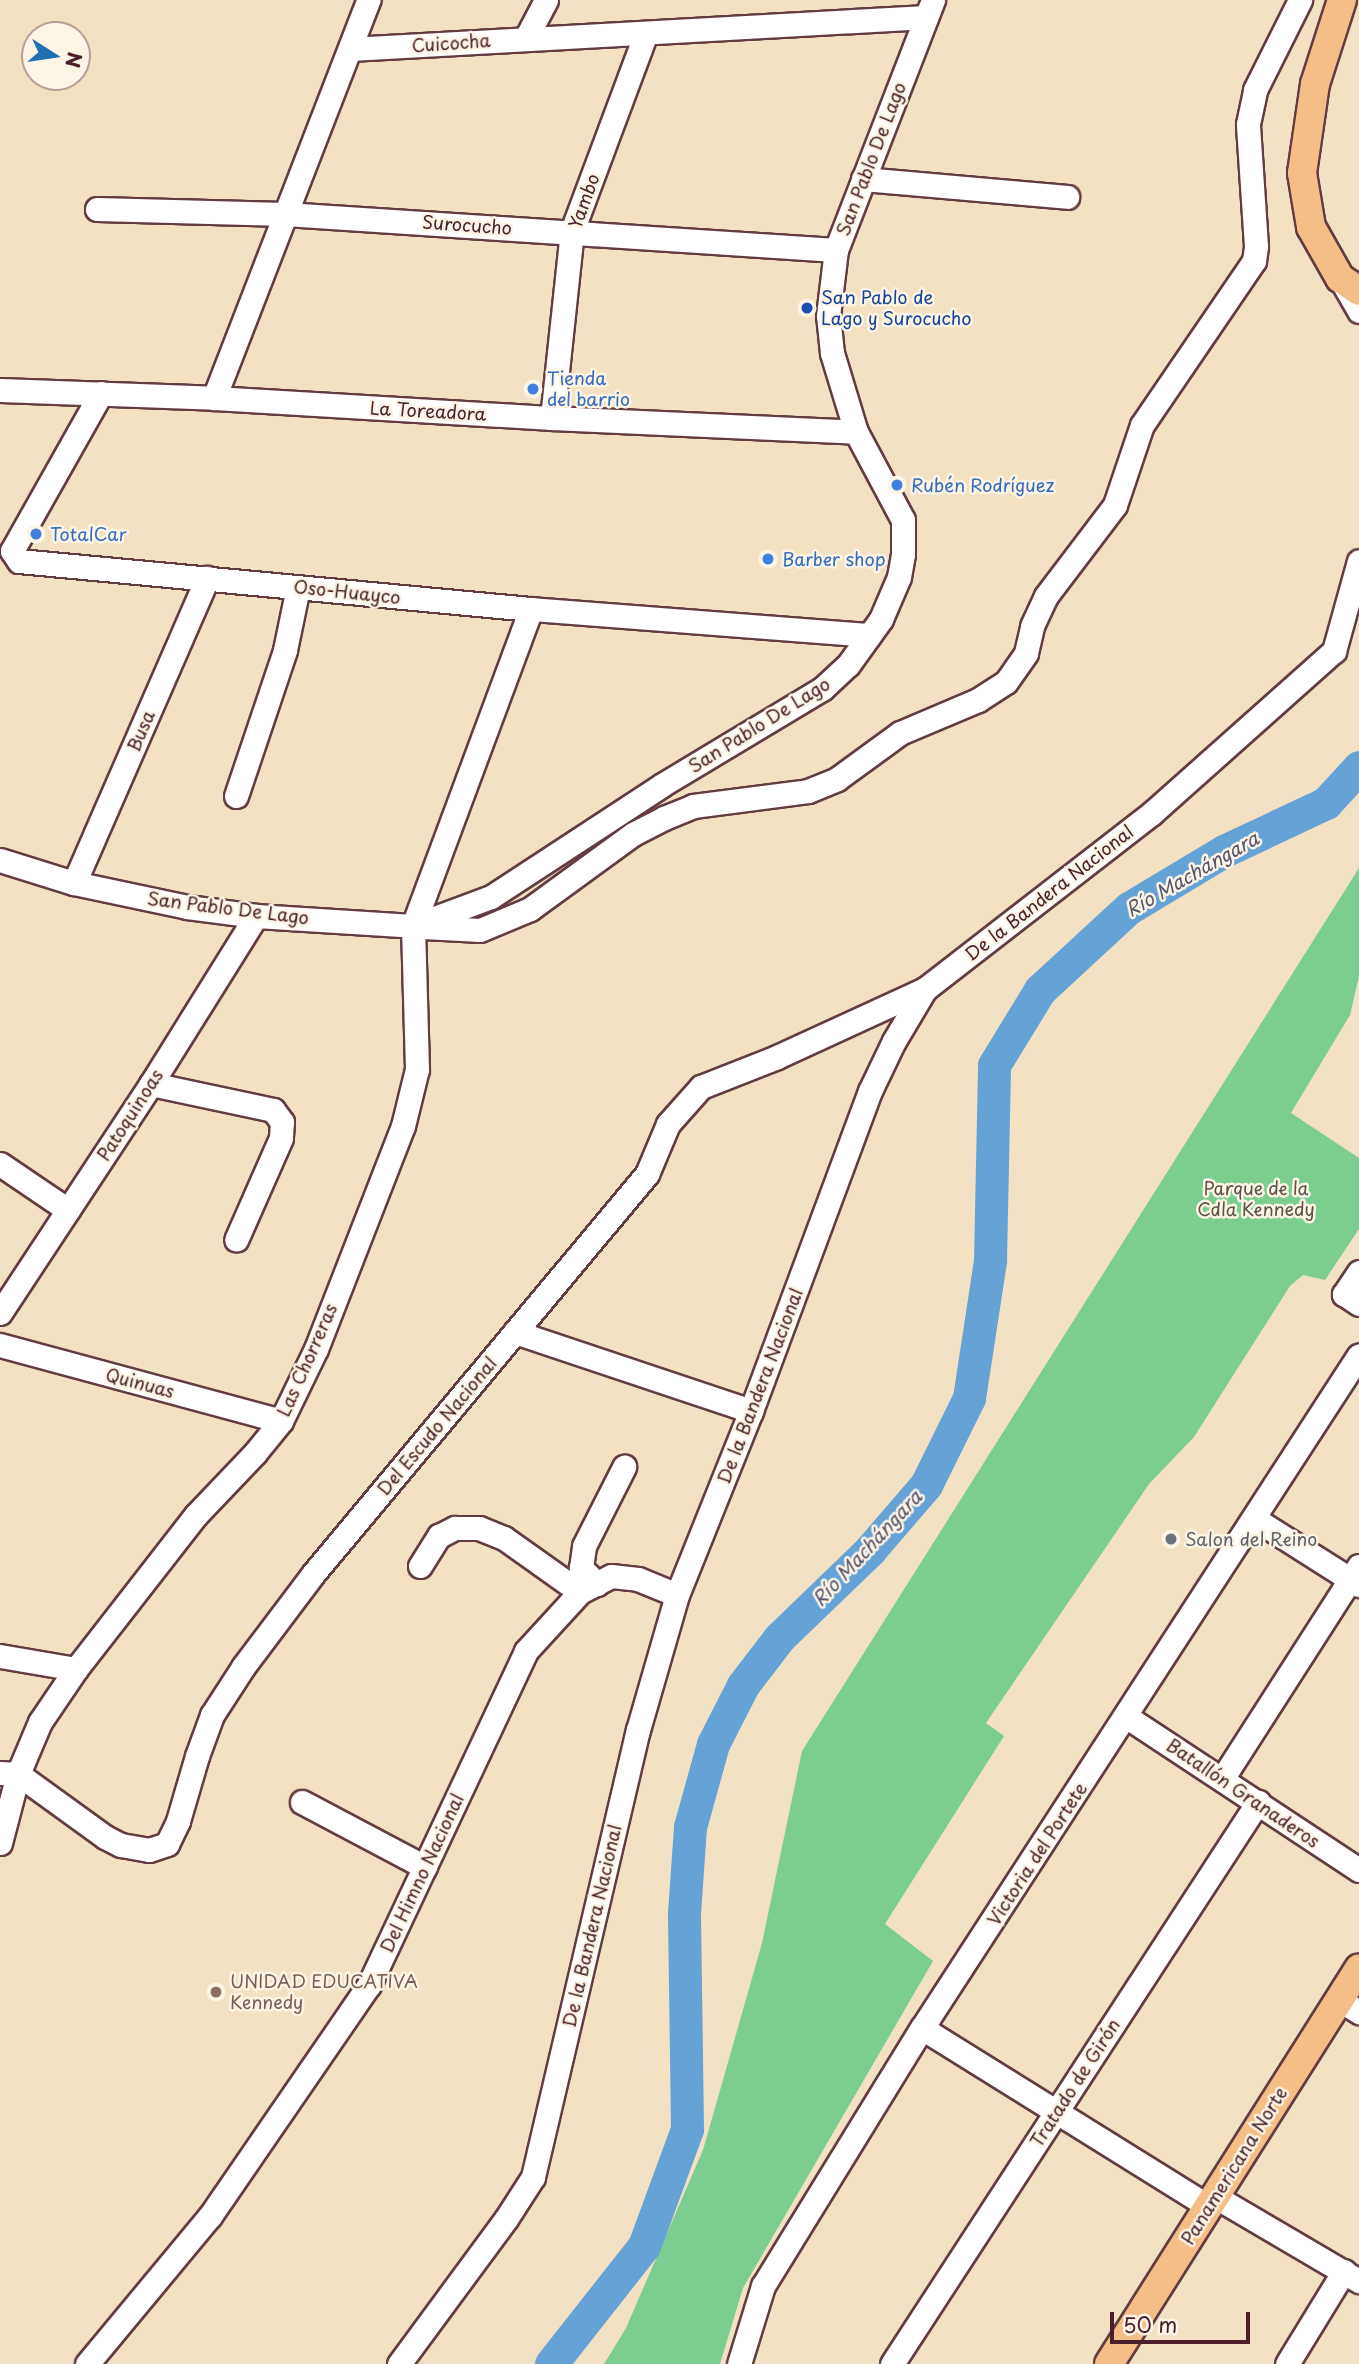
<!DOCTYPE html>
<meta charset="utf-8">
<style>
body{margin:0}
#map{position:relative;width:1359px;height:2364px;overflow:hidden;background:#f3e1c3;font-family:"Playpen Sans",sans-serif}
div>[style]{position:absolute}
.green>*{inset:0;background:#7cce90}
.river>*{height:33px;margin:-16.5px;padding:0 16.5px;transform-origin:16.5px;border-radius:16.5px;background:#65a3d7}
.roads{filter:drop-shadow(2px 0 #633c42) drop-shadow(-2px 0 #633c42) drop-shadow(0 2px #633c42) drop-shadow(0 -2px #633c42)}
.minor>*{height:23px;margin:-11.5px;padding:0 11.5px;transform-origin:11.5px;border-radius:11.5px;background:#fff}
.major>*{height:28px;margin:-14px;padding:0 14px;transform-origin:14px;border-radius:14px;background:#f6be87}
.dots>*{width:19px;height:19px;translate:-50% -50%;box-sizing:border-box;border:4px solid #fcf5e5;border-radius:50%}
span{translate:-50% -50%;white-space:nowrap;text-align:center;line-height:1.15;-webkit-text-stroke:5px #fcf5e5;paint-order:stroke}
.street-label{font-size:18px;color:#4a1f2b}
.transit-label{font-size:18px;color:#164399}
.left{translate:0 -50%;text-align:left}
.shop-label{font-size:18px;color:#366cbe}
.park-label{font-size:18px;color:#595449}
.worship-label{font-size:18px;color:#5b616d}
.education-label{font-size:18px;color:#785e54}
.water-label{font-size:19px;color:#555470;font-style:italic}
.north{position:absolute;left:21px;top:21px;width:70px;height:70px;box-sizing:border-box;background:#fcf5e5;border:2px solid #b59f9b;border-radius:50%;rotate:102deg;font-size:19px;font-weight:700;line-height:28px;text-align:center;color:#4a1f2b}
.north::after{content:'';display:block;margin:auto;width:24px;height:32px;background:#1f6fb2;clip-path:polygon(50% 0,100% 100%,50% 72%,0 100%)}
.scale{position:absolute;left:1110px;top:2312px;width:140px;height:32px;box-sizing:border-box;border:4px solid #4a1f2b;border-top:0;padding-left:9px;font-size:21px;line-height:24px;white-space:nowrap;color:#4a1f2b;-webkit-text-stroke:5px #fcf5e5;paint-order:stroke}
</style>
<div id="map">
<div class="green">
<div style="clip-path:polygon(1359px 868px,1359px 976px,1350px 1015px,1291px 1113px,1359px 1158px,1359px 1229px,1325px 1280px,1303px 1275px,1290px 1286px,1194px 1437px,1149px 1484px,986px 1723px,1004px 1736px,885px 1924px,933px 1961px,743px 2288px,720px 2364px,604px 2364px,626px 2328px,703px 2150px,762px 1943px,802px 1751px)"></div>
</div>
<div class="river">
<div style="left:551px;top:2364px;width:150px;rotate:-51.8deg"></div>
<div style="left:644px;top:2246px;width:125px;rotate:-69.8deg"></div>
<div style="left:687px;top:2129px;width:216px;rotate:-90.8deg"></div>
<div style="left:684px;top:1913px;width:86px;rotate:-86deg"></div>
<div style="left:690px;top:1827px;width:86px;rotate:-74.5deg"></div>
<div style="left:713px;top:1744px;width:66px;rotate:-63deg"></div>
<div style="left:743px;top:1685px;width:59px;rotate:-52.5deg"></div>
<div style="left:779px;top:1638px;width:127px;rotate:-44deg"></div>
<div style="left:870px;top:1550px;width:86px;rotate:-49.3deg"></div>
<div style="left:926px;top:1485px;width:97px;rotate:-63.7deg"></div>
<div style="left:969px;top:1398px;width:140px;rotate:-81.3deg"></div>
<div style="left:990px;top:1260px;width:195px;rotate:-88.8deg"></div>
<div style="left:994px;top:1065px;width:88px;rotate:-58.5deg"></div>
<div style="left:1040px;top:990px;width:121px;rotate:-42.7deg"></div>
<div style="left:1129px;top:908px;width:111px;rotate:-31deg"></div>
<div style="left:1224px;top:851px;width:113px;rotate:-25.2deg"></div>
<div style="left:1326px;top:803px;width:49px;rotate:-47.5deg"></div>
</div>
<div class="roads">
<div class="minor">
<div style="left:526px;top:38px;width:43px;rotate:-62.2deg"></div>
<div style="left:350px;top:49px;width:577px;rotate:-3.18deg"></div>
<div style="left:863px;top:179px;width:205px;rotate:5deg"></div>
<div style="left:97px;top:209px;width:188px;rotate:1.5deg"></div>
<div style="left:285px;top:214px;width:552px;rotate:3.74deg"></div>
<div style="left:1340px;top:278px;width:38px;rotate:60deg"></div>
<div style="left:0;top:390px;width:214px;rotate:2.1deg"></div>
<div style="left:214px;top:398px;width:339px;rotate:3.4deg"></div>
<div style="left:552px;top:418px;width:304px;rotate:2.6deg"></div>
<div style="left:101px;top:393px;width:181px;rotate:119.4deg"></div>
<div style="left:12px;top:551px;width:12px;rotate:55deg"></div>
<div style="left:19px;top:561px;width:514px;rotate:5.36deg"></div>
<div style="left:531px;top:609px;width:339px;rotate:4.4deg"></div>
<div style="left:214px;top:398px;width:427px;rotate:-68.8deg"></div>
<div style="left:552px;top:418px;width:188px;rotate:-83.9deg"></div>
<div style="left:572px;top:231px;width:211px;rotate:-69.5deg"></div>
<div style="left:236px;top:796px;width:154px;rotate:-71.4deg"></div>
<div style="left:285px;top:650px;width:64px;rotate:-78.3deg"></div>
<div style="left:0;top:860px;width:77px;rotate:17.3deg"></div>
<div style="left:74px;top:883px;width:116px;rotate:12deg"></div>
<div style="left:187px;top:907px;width:70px;rotate:7.4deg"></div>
<div style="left:256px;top:916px;width:157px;rotate:3.6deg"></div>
<div style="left:413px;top:926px;width:83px;rotate:-20.4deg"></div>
<div style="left:491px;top:897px;width:204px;rotate:-33.2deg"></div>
<div style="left:662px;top:785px;width:187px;rotate:-31deg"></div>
<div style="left:822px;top:689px;width:35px;rotate:-43deg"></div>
<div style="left:848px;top:665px;width:57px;rotate:-54.3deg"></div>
<div style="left:881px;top:619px;width:46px;rotate:-66.8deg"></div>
<div style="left:899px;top:577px;width:23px;rotate:-80deg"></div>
<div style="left:903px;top:554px;width:34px;rotate:-90deg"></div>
<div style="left:903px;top:520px;width:100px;rotate:-118.1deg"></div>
<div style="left:856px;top:432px;width:83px;rotate:-106.9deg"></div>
<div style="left:832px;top:353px;width:37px;rotate:-96deg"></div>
<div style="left:828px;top:316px;width:66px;rotate:-83.1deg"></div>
<div style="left:836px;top:250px;width:268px;rotate:-68.8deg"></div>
<div style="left:74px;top:883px;width:333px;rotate:-66.4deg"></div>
<div style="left:423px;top:927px;width:57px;rotate:3deg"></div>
<div style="left:480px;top:930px;width:54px;rotate:-22.8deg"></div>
<div style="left:530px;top:909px;width:127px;rotate:-36.1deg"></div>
<div style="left:633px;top:834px;width:35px;rotate:-27deg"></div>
<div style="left:664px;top:818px;width:31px;rotate:-22deg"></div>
<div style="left:693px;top:806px;width:116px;rotate:-7.4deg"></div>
<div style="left:808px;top:791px;width:31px;rotate:-22deg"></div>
<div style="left:837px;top:779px;width:78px;rotate:-36.1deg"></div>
<div style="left:900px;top:733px;width:85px;rotate:-22.9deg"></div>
<div style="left:978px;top:700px;width:33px;rotate:-33deg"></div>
<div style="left:1006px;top:682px;width:35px;rotate:-55deg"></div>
<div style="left:1026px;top:653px;width:28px;rotate:-77deg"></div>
<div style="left:1032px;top:626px;width:33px;rotate:-65deg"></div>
<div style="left:1046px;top:596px;width:114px;rotate:-52.8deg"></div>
<div style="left:1115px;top:505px;width:84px;rotate:-71.4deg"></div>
<div style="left:1142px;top:425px;width:199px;rotate:-55.7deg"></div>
<div style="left:1254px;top:261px;width:15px;rotate:-82deg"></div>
<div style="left:1256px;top:246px;width:122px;rotate:-93.8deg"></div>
<div style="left:1248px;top:124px;width:35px;rotate:-78deg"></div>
<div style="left:1255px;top:90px;width:101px;rotate:-63.4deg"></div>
<div style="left:151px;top:1084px;width:125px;rotate:12deg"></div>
<div style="left:273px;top:1110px;width:15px;rotate:53deg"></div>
<div style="left:282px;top:1122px;width:16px;rotate:94deg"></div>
<div style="left:281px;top:1138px;width:111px;rotate:113.8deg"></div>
<div style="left:0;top:1164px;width:82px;rotate:34.1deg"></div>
<div style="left:1359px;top:1272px;width:27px;rotate:124deg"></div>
<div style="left:1344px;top:1294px;width:18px;rotate:34deg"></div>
<div style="left:0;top:1313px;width:274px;rotate:-56.6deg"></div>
<div style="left:151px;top:1084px;width:198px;rotate:-58deg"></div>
<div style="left:515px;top:1332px;width:249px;rotate:18.5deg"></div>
<div style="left:0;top:1345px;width:291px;rotate:15.1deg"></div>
<div style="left:1255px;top:1519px;width:123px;rotate:32.4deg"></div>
<div style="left:420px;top:1566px;width:36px;rotate:-58deg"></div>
<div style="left:439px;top:1536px;width:18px;rotate:-27deg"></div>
<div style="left:455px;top:1528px;width:24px"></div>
<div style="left:479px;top:1528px;width:27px;rotate:22deg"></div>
<div style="left:504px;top:1538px;width:93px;rotate:35.4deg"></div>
<div style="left:597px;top:1584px;width:23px;rotate:-135deg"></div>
<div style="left:581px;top:1568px;width:22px;rotate:-82deg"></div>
<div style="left:584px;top:1546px;width:89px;rotate:-63.1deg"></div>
<div style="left:0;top:1656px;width:77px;rotate:9.7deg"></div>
<div style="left:1127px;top:1717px;width:278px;rotate:33.4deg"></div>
<div style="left:0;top:1773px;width:18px;rotate:3deg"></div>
<div style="left:18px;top:1774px;width:107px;rotate:35.9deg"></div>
<div style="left:105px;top:1837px;width:18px;rotate:27deg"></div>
<div style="left:121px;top:1845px;width:28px;rotate:10deg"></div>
<div style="left:149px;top:1850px;width:19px;rotate:-18deg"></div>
<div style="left:167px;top:1844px;width:25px;rotate:-64deg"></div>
<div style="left:178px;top:1821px;width:68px;rotate:-73.7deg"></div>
<div style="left:197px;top:1756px;width:44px;rotate:-69.9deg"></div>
<div style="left:212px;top:1715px;width:57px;rotate:-57.1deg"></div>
<div style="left:243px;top:1667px;width:116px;rotate:-53deg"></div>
<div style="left:313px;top:1574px;width:521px;rotate:-50.14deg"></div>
<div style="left:647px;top:1174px;width:54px;rotate:-67.2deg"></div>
<div style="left:668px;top:1124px;width:50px;rotate:-48.3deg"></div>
<div style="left:701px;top:1087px;width:82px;rotate:-21.5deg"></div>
<div style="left:777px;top:1057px;width:163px;rotate:-24.7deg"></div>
<div style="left:1222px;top:1779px;width:253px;rotate:-57.3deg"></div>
<div style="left:302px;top:1802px;width:139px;rotate:27.9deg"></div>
<div style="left:0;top:1843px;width:71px;rotate:-75.4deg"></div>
<div style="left:18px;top:1774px;width:56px;rotate:-67.1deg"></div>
<div style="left:40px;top:1722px;width:64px;rotate:-55.8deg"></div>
<div style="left:76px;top:1669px;width:195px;rotate:-52.1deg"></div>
<div style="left:196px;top:1515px;width:86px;rotate:-46.4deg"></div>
<div style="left:255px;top:1453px;width:41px;rotate:-50.9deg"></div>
<div style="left:281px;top:1421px;width:80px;rotate:-64.1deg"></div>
<div style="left:316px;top:1349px;width:239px;rotate:-68.7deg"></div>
<div style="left:403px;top:1126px;width:59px;rotate:-76.2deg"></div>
<div style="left:417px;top:1069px;width:143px;rotate:-91.6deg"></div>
<div style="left:413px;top:926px;width:338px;rotate:-69.6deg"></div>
<div style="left:1338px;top:1999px;width:25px;rotate:32deg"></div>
<div style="left:922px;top:2028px;width:337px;rotate:31.9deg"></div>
<div style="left:1214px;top:2196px;width:168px;rotate:30.4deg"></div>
<div style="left:87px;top:2364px;width:192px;rotate:-50.3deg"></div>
<div style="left:210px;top:2216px;width:280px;rotate:-55.5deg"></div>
<div style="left:369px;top:1985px;width:369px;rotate:-64.8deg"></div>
<div style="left:526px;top:1651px;width:80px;rotate:-47.5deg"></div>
<div style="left:580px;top:1592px;width:35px;rotate:-27deg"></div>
<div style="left:611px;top:1576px;width:27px;rotate:6deg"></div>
<div style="left:638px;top:1579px;width:42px;rotate:22.3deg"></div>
<div style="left:399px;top:2364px;width:180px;rotate:-53.6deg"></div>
<div style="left:506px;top:2219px;width:50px;rotate:-57.3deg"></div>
<div style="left:533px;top:2177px;width:459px;rotate:-76.8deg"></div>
<div style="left:638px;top:1730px;width:141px;rotate:-73.9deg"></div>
<div style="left:677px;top:1595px;width:198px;rotate:-68.1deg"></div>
<div style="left:751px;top:1411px;width:341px;rotate:-69.6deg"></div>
<div style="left:870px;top:1091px;width:55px;rotate:-64.4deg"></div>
<div style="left:894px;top:1041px;width:61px;rotate:-59.2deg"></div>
<div style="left:925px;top:989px;width:287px;rotate:-37.8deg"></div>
<div style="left:1152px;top:813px;width:244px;rotate:-41.7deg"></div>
<div style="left:1334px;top:651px;width:93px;rotate:-74.5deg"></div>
<div style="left:739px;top:2364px;width:82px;rotate:-72.9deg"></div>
<div style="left:763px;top:2286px;width:303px;rotate:-58.4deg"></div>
<div style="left:922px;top:2028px;width:802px;rotate:-57deg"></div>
<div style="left:892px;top:2364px;width:671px;rotate:-56.93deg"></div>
<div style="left:1287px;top:2364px;width:109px;rotate:-58.5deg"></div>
</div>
<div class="major">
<div style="left:1342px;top:0;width:88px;rotate:107.8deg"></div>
<div style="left:1315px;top:84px;width:90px;rotate:98.3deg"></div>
<div style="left:1302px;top:173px;width:55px;rotate:80.5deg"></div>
<div style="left:1311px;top:227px;width:59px;rotate:60.4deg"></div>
<div style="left:1340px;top:278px;width:23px;rotate:34deg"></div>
<div style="left:1109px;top:2364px;width:468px;rotate:-57.7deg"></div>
</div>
</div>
<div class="dots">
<div style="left:807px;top:308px;background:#1a4fb4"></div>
<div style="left:533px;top:389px;background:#3f7fe0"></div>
<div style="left:897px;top:485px;background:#3f7fe0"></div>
<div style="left:36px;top:534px;background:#3f7fe0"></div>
<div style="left:768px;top:559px;background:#3f7fe0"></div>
<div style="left:1171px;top:1539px;background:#6b7280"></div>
<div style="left:216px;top:1992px;background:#8d6e63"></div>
</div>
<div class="street-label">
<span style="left:451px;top:43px;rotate:-4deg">Cuicocha</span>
<span style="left:871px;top:159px;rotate:-69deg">San Pablo De Lago</span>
<span style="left:584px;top:201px;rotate:-70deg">Yambo</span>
<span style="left:467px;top:225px;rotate:4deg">Surocucho</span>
<span style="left:428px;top:411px;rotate:3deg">La Toreadora</span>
<span style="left:347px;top:592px;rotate:6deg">Oso-Huayco</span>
<span style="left:759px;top:725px;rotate:-32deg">San Pablo De Lago</span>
<span style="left:141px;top:731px;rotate:-67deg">Busa</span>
<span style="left:1049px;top:893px;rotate:-38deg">De la Bandera Nacional</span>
<span style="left:228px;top:908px;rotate:7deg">San Pablo De Lago</span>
<span style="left:130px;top:1115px;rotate:-57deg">Patoquinoas</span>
<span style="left:307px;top:1360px;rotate:-66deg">Las Chorreras</span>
<span style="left:140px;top:1383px;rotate:15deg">Quinuas</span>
<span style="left:760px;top:1386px;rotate:-69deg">De la Bandera Nacional</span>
<span style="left:437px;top:1426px;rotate:-50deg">Del Escudo Nacional</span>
<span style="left:1243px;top:1793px;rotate:34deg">Batallón Granaderos</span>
<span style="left:1037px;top:1854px;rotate:-57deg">Victoria del Portete</span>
<span style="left:422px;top:1873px;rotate:-65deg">Del Himno Nacional</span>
<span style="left:592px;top:1926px;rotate:-77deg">De la Bandera Nacional</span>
<span style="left:1075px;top:2083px;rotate:-57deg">Tratado de Girón</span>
<span style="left:1234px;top:2166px;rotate:-58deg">Panamericana Norte</span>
</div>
<div class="transit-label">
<span class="left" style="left:821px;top:308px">San Pablo de<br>Lago y Surocucho</span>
</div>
<div class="shop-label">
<span class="left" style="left:547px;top:389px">Tienda<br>del barrio</span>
<span class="left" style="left:911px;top:485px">Rubén Rodríguez</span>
<span class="left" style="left:50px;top:534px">TotalCar</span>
<span class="left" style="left:782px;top:559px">Barber shop</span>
</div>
<div class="park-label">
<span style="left:1256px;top:1199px">Parque de la<br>Cdla Kennedy</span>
</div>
<div class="worship-label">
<span class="left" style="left:1185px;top:1539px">Salon del Reino</span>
</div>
<div class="education-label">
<span class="left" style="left:230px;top:1992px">UNIDAD EDUCATIVA<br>Kennedy</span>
</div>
<div class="water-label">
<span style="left:1192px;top:874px;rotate:-30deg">Río Machángara</span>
<span style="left:867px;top:1548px;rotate:-47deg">Río Machángara</span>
</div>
<div class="north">N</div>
<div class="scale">50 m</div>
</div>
